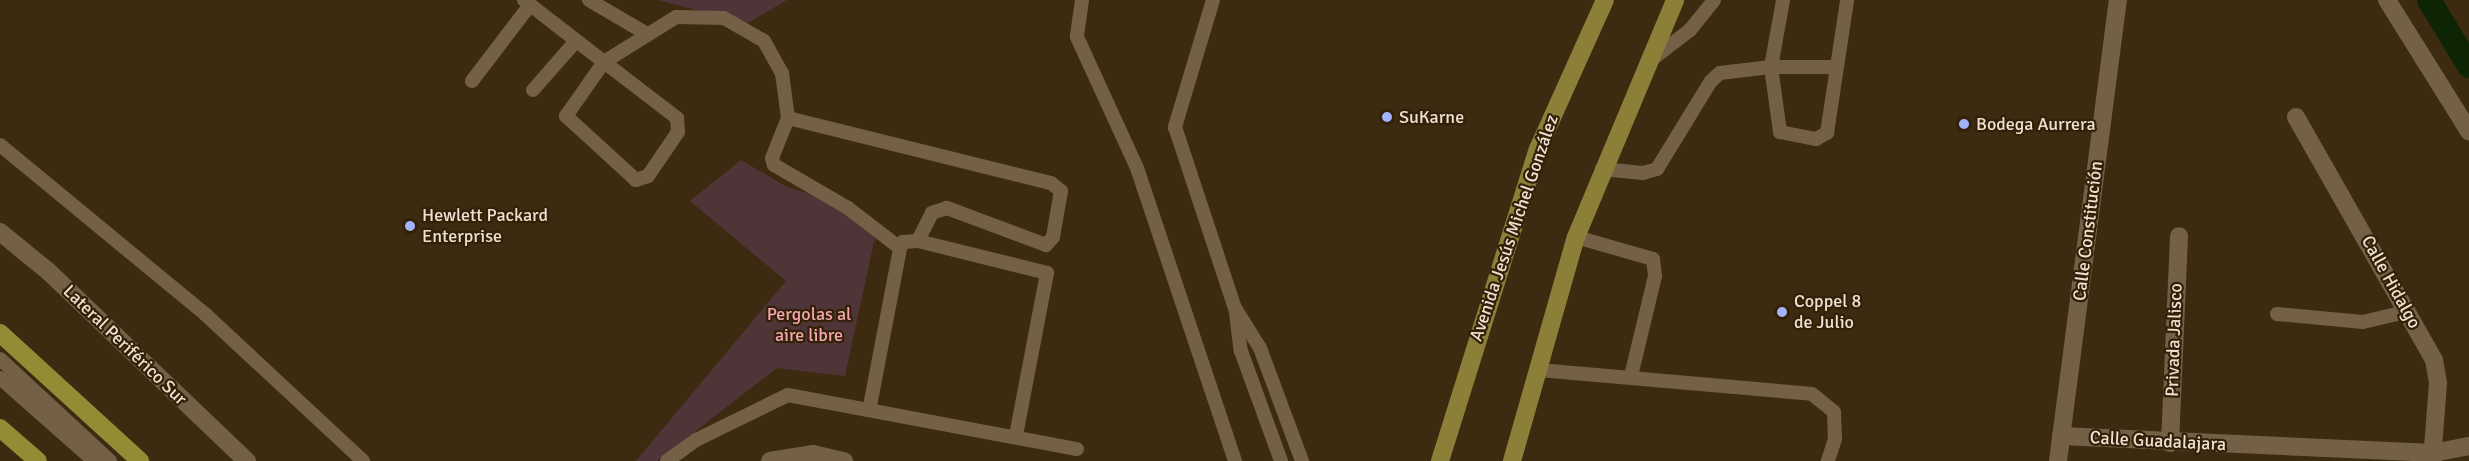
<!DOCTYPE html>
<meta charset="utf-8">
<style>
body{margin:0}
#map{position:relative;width:2469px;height:461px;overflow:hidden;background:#3c2b11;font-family:Signika,sans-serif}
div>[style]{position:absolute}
.green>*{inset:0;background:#4f3538}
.canal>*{height:24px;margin:-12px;padding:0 12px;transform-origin:12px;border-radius:12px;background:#0e2505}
.service>*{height:14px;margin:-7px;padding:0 7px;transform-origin:7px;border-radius:7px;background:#746046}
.minor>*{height:18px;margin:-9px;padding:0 9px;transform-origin:9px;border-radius:9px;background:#746046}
.tertiary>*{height:18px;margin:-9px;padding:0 9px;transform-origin:9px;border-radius:9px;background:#746046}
.primary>*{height:18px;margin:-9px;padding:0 9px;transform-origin:9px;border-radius:9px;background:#8c8039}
.trunk>*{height:18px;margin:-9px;padding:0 9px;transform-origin:9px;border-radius:9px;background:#948b35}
.dots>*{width:16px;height:16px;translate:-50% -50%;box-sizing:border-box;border:3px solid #322107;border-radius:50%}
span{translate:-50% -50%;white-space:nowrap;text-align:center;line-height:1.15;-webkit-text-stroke:4.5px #322107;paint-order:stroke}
.poi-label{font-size:18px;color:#ede1d3}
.left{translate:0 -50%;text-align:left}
.street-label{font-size:18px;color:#ede1d3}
.park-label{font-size:18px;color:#f4a7b1}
</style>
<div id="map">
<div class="green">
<div style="clip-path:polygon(657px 0,787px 0,748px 23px)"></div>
<div style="clip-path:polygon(741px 160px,787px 187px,827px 199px,875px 237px,845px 376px,777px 368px,657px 461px,636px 461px,786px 281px,690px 201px)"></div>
</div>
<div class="canal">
<div style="left:2429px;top:0;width:77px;rotate:58.8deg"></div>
</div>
<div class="service">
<div style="left:524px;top:0;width:101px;rotate:37.8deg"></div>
<div style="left:604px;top:62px;width:92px;rotate:37.5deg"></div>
<div style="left:677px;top:118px;width:14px;rotate:86deg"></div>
<div style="left:678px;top:132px;width:53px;rotate:124.3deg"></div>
<div style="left:648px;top:176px;width:13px;rotate:162deg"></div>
<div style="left:636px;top:180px;width:95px;rotate:-137.6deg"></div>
<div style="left:566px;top:116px;width:66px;rotate:-54.9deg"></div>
<div style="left:604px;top:62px;width:85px;rotate:-32deg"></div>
<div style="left:676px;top:17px;width:48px;rotate:1.2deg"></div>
<div style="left:724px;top:18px;width:46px;rotate:29.9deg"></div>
<div style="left:764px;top:41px;width:37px;rotate:61deg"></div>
<div style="left:782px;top:73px;width:45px;rotate:82.4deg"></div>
<div style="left:589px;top:0;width:67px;rotate:30.4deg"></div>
<div style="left:1082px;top:0;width:37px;rotate:98deg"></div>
<div style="left:1077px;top:37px;width:144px;rotate:65.4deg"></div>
<div style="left:1137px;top:168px;width:309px;rotate:71.5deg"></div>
<div style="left:1213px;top:0;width:133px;rotate:106.7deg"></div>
<div style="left:1175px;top:127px;width:191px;rotate:71.7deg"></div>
<div style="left:1235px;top:308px;width:47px;rotate:58deg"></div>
<div style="left:1260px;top:348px;width:121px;rotate:69.6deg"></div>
<div style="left:1651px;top:60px;width:49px;rotate:-37.6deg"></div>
<div style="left:1690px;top:30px;width:38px;rotate:-51deg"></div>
<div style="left:1835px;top:67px;width:64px;rotate:180deg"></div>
<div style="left:1771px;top:67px;width:66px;rotate:82.1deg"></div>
<div style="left:1780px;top:132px;width:37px;rotate:11deg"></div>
<div style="left:1816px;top:139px;width:13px;rotate:-29deg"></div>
<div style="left:1827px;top:133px;width:134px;rotate:-81.4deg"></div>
<div style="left:472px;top:81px;width:96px;rotate:-52.7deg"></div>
<div style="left:533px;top:90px;width:65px;rotate:-48.7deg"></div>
<div style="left:0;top:145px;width:266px;rotate:39.5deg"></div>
<div style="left:205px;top:314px;width:216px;rotate:42.9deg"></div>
<div style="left:1602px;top:169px;width:41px;rotate:5.6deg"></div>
<div style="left:1643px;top:173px;width:15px;rotate:-16deg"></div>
<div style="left:1657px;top:169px;width:103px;rotate:-58.5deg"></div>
<div style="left:1711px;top:81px;width:12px;rotate:-42deg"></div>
<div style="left:1720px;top:73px;width:51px;rotate:-6.7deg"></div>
<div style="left:1771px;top:67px;width:68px;rotate:-79.8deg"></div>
<div style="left:1576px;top:237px;width:80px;rotate:15.9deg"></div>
<div style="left:1653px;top:259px;width:17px;rotate:83deg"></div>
<div style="left:1655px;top:276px;width:103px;rotate:103.5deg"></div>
<div style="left:900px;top:248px;width:66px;rotate:-142.4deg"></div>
<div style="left:848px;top:208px;width:86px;rotate:-149.8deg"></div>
<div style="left:774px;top:165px;width:7px;rotate:-106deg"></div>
<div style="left:772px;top:158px;width:43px;rotate:-68.2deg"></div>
<div style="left:788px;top:118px;width:271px;rotate:13.9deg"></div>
<div style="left:1051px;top:183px;width:13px;rotate:39deg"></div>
<div style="left:1061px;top:191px;width:47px;rotate:99.9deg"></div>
<div style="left:1053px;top:237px;width:11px;rotate:131deg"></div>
<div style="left:1046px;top:245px;width:106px;rotate:-159.5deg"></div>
<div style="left:947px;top:208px;width:16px;rotate:162deg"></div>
<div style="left:932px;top:213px;width:31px;rotate:117deg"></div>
<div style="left:1236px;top:313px;width:38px;rotate:83deg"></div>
<div style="left:1241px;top:351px;width:117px;rotate:70deg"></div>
<div style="left:2277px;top:314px;width:86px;rotate:5.3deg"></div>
<div style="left:2363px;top:322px;width:47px;rotate:-13.4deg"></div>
<div style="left:0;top:359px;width:150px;rotate:42.8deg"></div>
<div style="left:1539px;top:370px;width:274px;rotate:5deg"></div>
<div style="left:1812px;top:394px;width:28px;rotate:39deg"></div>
<div style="left:1834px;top:412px;width:27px;rotate:88deg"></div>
<div style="left:1835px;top:439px;width:23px;rotate:108deg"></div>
<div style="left:0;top:378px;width:125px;rotate:41.4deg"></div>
<div style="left:870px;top:406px;width:161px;rotate:-79.2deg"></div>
<div style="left:900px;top:248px;width:7px;rotate:-63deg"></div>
<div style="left:903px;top:242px;width:15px;rotate:-4deg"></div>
<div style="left:918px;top:241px;width:133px;rotate:13.9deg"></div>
<div style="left:1047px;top:273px;width:166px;rotate:100.8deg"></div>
<div style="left:667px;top:461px;width:36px;rotate:-36deg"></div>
<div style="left:696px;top:440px;width:102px;rotate:-26.1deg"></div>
<div style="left:788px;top:395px;width:294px;rotate:10.6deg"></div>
</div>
<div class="minor">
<div style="left:2387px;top:0;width:155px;rotate:58deg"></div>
<div style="left:2296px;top:117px;width:279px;rotate:60.4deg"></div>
<div style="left:2434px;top:360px;width:23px;rotate:80deg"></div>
<div style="left:2438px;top:383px;width:78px;rotate:94.4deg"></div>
<div style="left:2061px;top:436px;width:372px;rotate:2.6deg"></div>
<div style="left:2433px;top:453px;width:37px;rotate:-11deg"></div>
<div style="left:2170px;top:443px;width:207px;rotate:-87.5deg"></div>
<div style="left:770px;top:461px;width:44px;rotate:-9.2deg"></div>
<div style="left:813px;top:454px;width:32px;rotate:13deg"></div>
<div style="left:2058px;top:461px;width:465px;rotate:-82.6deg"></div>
</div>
<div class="tertiary">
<div style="left:0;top:232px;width:63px;rotate:39.2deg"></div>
<div style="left:49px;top:272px;width:274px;rotate:43.7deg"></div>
</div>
<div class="primary">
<div style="left:1440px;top:461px;width:327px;rotate:-72.6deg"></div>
<div style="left:1538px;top:149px;width:163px;rotate:-65.8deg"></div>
<div style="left:1512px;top:461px;width:233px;rotate:-74.1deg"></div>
<div style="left:1576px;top:237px;width:257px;rotate:-67.3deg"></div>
</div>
<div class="trunk">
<div style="left:0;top:333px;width:190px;rotate:42.4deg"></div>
<div style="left:0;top:428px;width:50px;rotate:41deg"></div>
</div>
<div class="dots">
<div style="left:1387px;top:117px;background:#a3b2fd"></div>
<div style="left:1964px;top:124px;background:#a3b2fd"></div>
<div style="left:410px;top:226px;background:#a3b2fd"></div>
<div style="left:1782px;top:312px;background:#a3b2fd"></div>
</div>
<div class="poi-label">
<span class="left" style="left:1399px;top:117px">SuKarne</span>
<span class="left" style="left:1976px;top:124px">Bodega Aurrera</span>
<span class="left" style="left:422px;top:226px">Hewlett Packard<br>Enterprise</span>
<span class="left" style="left:1794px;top:312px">Coppel 8<br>de Julio</span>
</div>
<div class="street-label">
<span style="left:1514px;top:228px;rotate:-71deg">Avenida Jesús Michel González</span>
<span style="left:2088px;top:231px;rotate:-83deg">Calle Constitución</span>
<span style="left:2391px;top:282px;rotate:61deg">Calle Hidalgo</span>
<span style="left:2174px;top:340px;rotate:-88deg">Privada Jalisco</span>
<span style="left:125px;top:345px;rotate:44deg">Lateral Periférico Sur</span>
<span style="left:2158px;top:441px;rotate:3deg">Calle Guadalajara</span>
</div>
<div class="park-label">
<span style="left:809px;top:325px">Pergolas al<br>aire libre</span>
</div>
</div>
